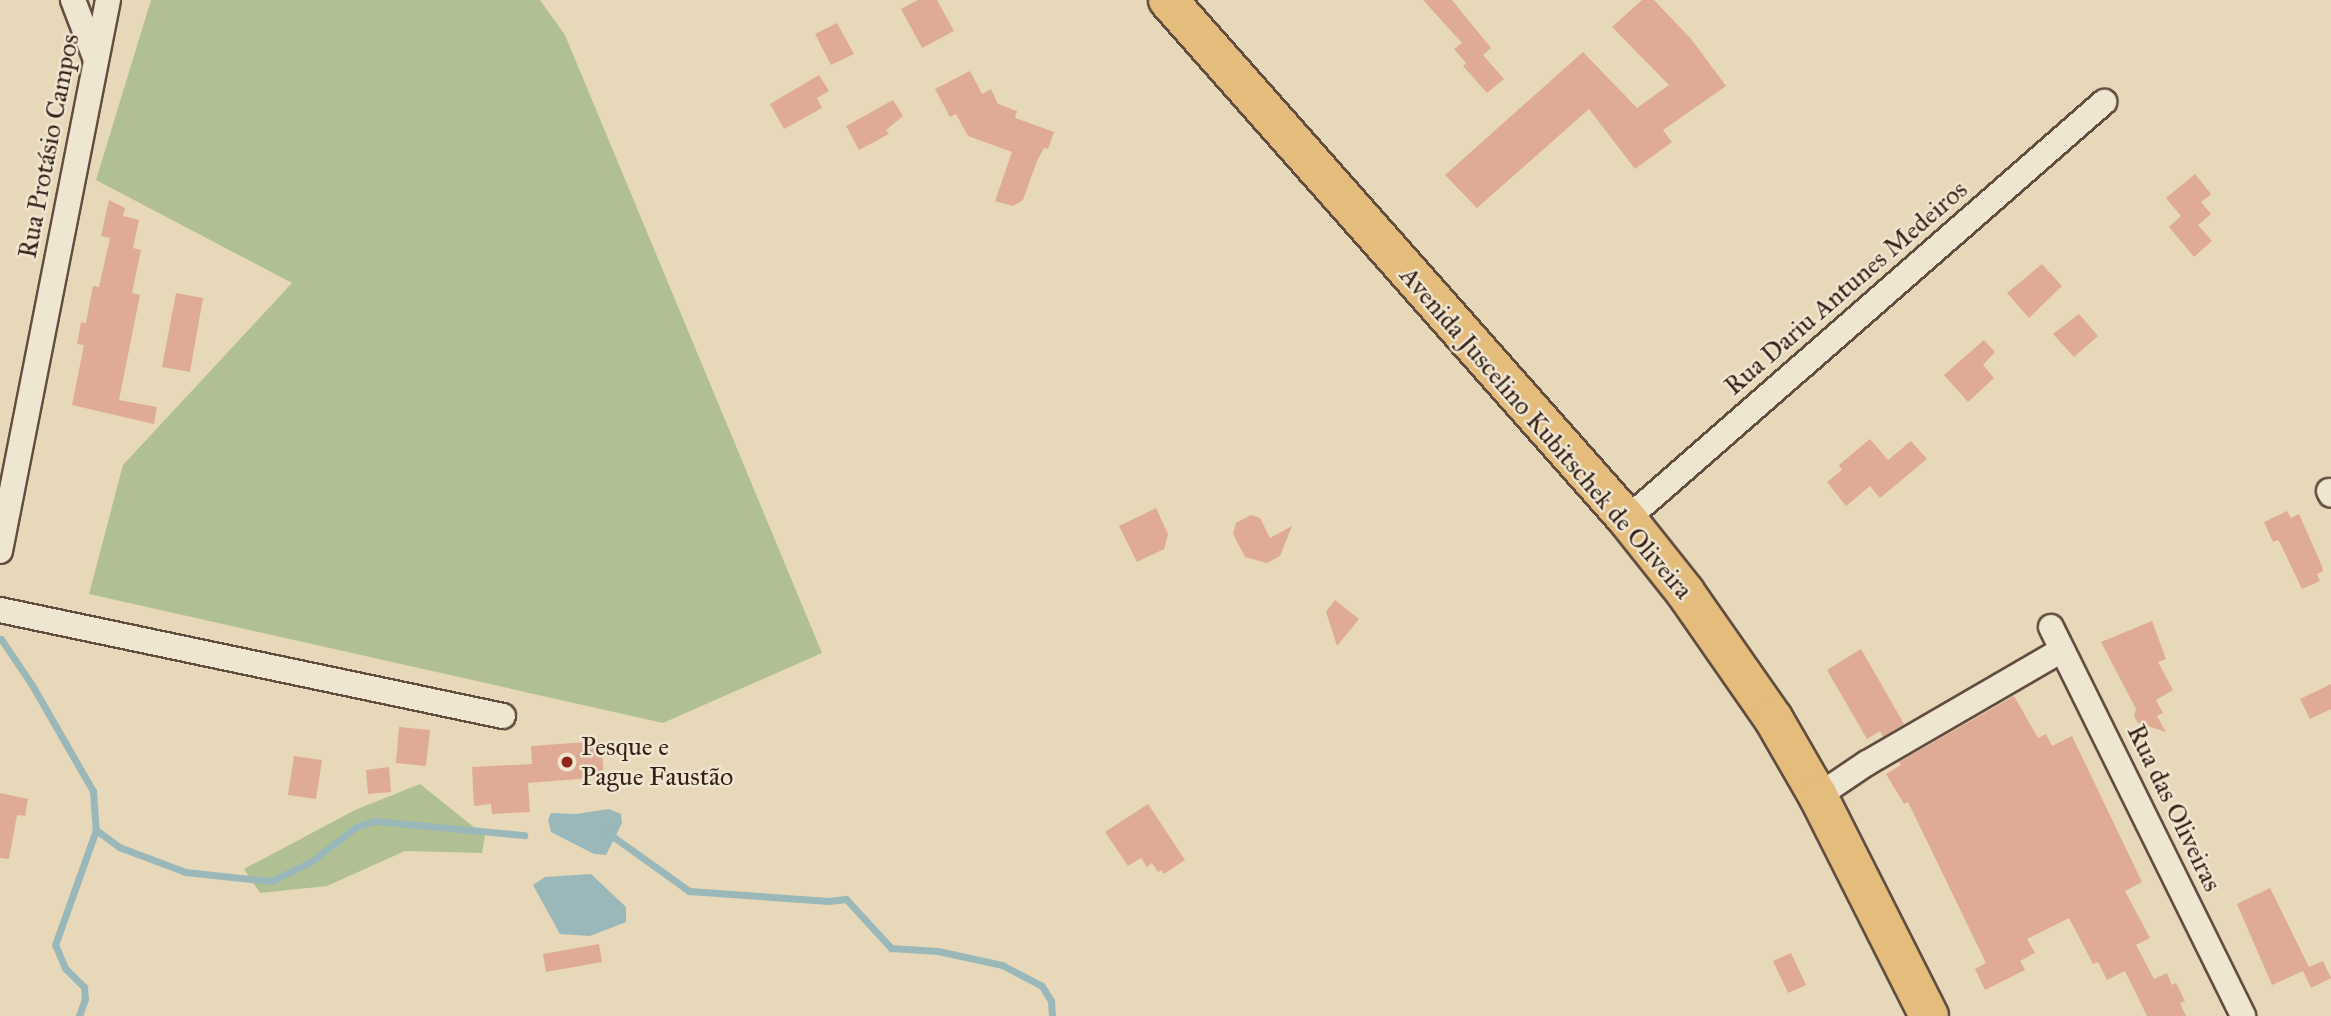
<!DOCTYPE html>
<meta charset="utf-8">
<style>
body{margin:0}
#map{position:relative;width:2331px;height:1016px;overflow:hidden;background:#e7d8b9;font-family:"IM FELL Great Primer",serif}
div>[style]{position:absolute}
.green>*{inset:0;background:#b1c093}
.water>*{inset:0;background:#9ab8b9}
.stream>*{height:7px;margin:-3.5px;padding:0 3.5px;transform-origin:3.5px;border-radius:3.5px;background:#9ab8b9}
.building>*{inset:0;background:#e0ab94}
.roads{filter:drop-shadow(2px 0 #624d40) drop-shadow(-2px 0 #624d40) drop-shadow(0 2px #624d40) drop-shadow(0 -2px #624d40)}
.minor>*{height:24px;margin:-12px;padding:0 12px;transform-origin:12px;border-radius:12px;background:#efe6d2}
.primary>*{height:38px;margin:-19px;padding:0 19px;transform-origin:19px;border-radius:19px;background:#e4bc7c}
.dots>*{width:19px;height:19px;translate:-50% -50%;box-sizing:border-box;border:4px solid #efe6d2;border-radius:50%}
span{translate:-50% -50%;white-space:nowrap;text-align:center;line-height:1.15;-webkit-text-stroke:5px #efe6d2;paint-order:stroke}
.street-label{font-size:26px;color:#361f17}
.poi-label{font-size:26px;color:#361f17}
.left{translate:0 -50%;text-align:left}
</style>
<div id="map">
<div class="green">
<div style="clip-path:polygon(151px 0,540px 0,565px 35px,822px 653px,663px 723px,89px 594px,123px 465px,292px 283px,96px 180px)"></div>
<div style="clip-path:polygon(420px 784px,485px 836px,482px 853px,405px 851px,327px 886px,260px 893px,244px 869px,355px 810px)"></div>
</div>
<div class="water">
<div style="clip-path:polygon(609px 809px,621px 814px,622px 823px,606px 855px,594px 854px,551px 832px,548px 820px,551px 813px,576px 814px)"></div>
<div style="clip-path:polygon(591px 874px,626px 907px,626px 922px,590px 936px,560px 934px,533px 885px,545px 877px)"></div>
</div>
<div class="stream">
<div style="left:1px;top:639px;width:55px;rotate:56deg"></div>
<div style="left:32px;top:685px;width:122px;rotate:60.1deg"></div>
<div style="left:93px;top:791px;width:39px;rotate:86deg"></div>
<div style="left:96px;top:830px;width:29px;rotate:36deg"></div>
<div style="left:119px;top:847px;width:71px;rotate:20.7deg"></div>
<div style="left:185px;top:872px;width:86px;rotate:6deg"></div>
<div style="left:271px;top:881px;width:46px;rotate:-26deg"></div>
<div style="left:312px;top:861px;width:56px;rotate:-37.7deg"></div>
<div style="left:356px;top:827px;width:20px;rotate:-18deg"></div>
<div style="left:375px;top:821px;width:150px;rotate:5.4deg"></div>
<div style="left:608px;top:833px;width:100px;rotate:35.6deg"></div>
<div style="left:689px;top:891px;width:140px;rotate:4.1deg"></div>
<div style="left:829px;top:901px;width:17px;rotate:-7deg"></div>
<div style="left:846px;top:899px;width:67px;rotate:47.4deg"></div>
<div style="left:891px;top:948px;width:47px;rotate:3.7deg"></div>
<div style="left:938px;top:951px;width:66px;rotate:12.3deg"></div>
<div style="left:1002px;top:965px;width:45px;rotate:27.7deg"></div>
<div style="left:1042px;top:986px;width:17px;rotate:59deg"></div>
<div style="left:1051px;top:1001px;width:15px;rotate:86deg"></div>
<div style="left:79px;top:1016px;width:18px;rotate:-71deg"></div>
<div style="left:85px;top:999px;width:12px;rotate:-95deg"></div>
<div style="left:84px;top:987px;width:27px;rotate:-135deg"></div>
<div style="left:65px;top:968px;width:25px;rotate:-113deg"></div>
<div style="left:55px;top:945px;width:122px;rotate:-70.4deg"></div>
</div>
<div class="building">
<div style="clip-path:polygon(918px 0,937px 0,954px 31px,922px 48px,901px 9px)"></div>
<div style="clip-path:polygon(1423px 0,1452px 0,1491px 48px,1483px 55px,1504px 79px,1487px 93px,1463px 66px,1466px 63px,1454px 49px,1462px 43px)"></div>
<div style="clip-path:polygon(1642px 0,1654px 0,1692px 40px,1726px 86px,1663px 130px,1672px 142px,1635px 169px,1589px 109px,1477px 208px,1445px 175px,1583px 52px,1637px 108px,1669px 85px,1612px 27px)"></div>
<div style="clip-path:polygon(837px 23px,854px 54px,831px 65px,815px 34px)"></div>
<div style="clip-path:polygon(970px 71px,982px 94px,991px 89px,998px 104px,1017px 111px,1015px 118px,1054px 132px,1048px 149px,1044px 148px,1037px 161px,1023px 200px,1013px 206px,995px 201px,1012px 152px,968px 136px,956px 114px,950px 117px,935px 89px)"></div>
<div style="clip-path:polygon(819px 75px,829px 91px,817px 98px,822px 108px,784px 129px,770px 104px)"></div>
<div style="clip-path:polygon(893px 100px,903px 116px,886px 130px,889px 134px,859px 150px,846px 126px)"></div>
<div style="clip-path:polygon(2195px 174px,2211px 194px,2201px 202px,2211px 214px,2198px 225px,2212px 241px,2194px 257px,2169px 227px,2181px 216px,2166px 198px)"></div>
<div style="clip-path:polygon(109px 200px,125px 208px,123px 216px,139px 220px,133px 248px,141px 250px,132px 293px,140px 295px,119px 400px,157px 407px,154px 424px,72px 405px,84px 345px,77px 344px,81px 322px,86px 323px,93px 286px,99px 287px,110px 238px,101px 236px)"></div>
<div style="clip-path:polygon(2042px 264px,2062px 286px,2029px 318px,2007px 293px)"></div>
<div style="clip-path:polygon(176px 293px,203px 298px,190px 372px,162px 367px)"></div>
<div style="clip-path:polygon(2079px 314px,2098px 336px,2074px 357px,2053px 334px)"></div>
<div style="clip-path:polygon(1984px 340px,1995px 352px,1983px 365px,1994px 378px,1968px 402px,1944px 375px)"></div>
<div style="clip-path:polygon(1870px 439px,1888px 460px,1911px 441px,1927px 459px,1880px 498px,1870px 486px,1846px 506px,1827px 482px,1842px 470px,1839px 465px)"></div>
<div style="clip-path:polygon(1156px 508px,1168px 534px,1164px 549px,1137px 562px,1119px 526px)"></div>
<div style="clip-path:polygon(2287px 511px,2291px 518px,2299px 514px,2322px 566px,2323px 571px,2317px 574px,2320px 581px,2302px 589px,2280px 543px,2278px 540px,2273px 542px,2264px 522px)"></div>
<div style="clip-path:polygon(1251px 515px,1260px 518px,1270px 538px,1292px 526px,1280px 556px,1267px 563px,1245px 557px,1233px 534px,1236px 523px)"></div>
<div style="clip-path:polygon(1335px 600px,1359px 619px,1337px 646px,1326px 612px)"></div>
<div style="clip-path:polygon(2152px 621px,2166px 659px,2158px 662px,2173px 690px,2156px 700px,2163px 713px,2157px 716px,2166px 732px,2138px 723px,2134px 716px,2136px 709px,2101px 642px)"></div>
<div style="clip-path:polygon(1861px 649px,1904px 724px,1883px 737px,1880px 731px,1867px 739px,1827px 670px)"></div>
<div style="clip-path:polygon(2331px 684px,2331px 709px,2310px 719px,2300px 699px)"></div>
<div style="clip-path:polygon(2014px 696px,2038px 738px,2046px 734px,2052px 746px,2072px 736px,2142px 882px,2125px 891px,2150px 938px,2136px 945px,2154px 979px,2167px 973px,2172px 985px,2176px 983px,2185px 1001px,2180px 1003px,2186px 1016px,2147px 1016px,2125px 971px,2107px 980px,2098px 962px,2093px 964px,2069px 918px,2027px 939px,2035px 953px,2020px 961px,2025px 970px,1985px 990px,1975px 969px,1986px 963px,1908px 802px,1904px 804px,1886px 774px,1901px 765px,1899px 762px)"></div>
<div style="clip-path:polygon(399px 727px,430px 730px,426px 766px,396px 763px)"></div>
<div style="clip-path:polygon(601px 741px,604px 777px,528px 783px,530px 812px,492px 814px,491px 804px,474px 806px,472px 767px,532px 764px,531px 746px)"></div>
<div style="clip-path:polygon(294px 756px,322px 760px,316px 799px,288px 795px)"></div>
<div style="clip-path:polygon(389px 767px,391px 792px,368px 794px,366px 770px)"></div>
<div style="clip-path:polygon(0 793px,28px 799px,25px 816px,17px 815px,9px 859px,0 858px)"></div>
<div style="clip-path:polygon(1148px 804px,1185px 860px,1164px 874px,1161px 870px,1158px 872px,1152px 863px,1147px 867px,1141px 858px,1128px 866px,1105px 832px)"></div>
<div style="clip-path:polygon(2270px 888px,2309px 967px,2323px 961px,2331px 978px,2311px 988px,2303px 971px,2272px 985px,2237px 904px)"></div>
<div style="clip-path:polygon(599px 944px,602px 962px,546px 972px,543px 954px)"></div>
<div style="clip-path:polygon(1791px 953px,1806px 985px,1788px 993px,1773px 961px)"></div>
</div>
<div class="roads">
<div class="minor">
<div style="left:73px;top:0;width:64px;rotate:69deg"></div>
<div style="left:2329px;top:491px;width:4px;rotate:63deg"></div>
<div style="left:1627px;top:519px;width:634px;rotate:-41.16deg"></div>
<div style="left:0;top:551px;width:561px;rotate:-78.91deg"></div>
<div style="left:0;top:610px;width:514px;rotate:11.9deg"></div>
<div style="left:2051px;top:627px;width:434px;rotate:63.7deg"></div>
<div style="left:1818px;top:796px;width:59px;rotate:-34deg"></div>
<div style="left:1867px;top:763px;width:225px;rotate:-30.1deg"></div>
</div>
<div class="primary">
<div style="left:1168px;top:0;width:693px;rotate:48.51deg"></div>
<div style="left:1627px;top:519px;width:93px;rotate:51.5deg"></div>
<div style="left:1685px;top:592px;width:154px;rotate:55.1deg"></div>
<div style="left:1773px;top:718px;width:90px;rotate:60deg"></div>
<div style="left:1818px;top:796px;width:246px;rotate:63.2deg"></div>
</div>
</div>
<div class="dots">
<div style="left:567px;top:762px;background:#8f2418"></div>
</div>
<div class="street-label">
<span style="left:49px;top:146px;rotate:-79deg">Rua Protásio Campos</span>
<span style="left:1846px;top:288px;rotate:-41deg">Rua Dariu Antunes Medeiros</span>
<span style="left:1546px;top:433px;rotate:49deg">Avenida Juscelino Kubitschek de Oliveira</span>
<span style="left:2174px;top:808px;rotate:64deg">Rua das Oliveiras</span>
</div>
<div class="poi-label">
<span class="left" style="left:581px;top:762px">Pesque e<br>Pague Faustão</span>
</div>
</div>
